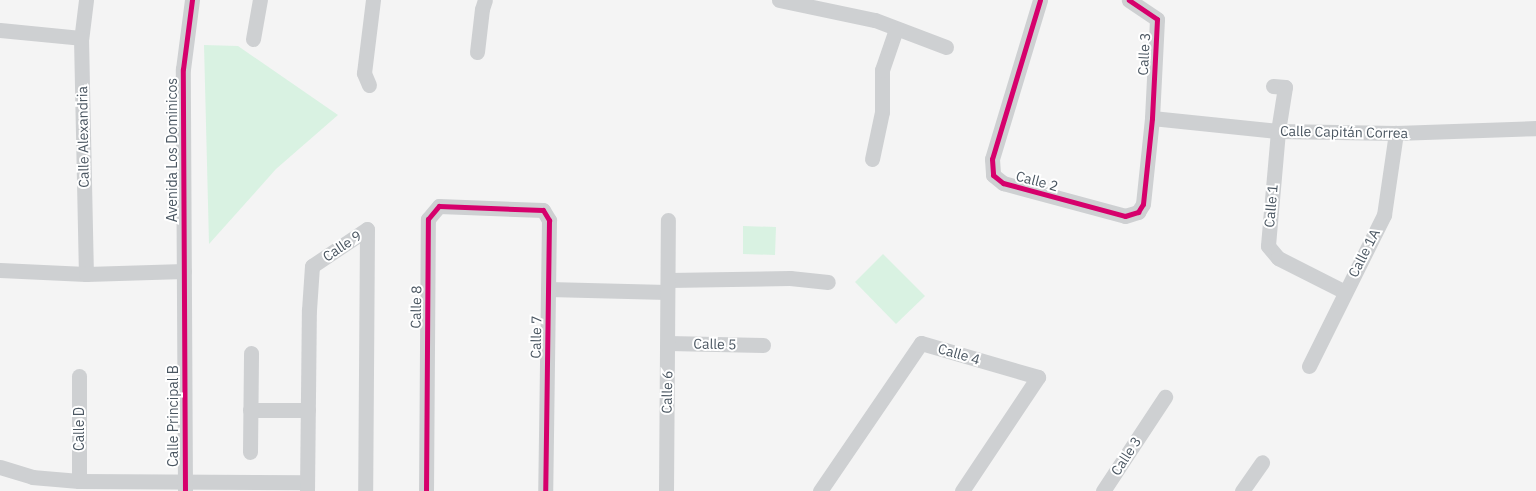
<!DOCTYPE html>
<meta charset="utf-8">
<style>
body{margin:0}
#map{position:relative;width:1536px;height:491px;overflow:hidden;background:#f4f4f4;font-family:"IBM Plex Sans",sans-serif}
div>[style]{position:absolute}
.green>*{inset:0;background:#d9f2e2}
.minor>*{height:15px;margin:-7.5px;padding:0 7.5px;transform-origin:7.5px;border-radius:7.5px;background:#ced0d2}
.cycleway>*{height:5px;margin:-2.5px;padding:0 2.5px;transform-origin:2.5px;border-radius:2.5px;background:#d6006c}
span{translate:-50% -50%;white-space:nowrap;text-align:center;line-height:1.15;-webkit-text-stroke:4px #fff;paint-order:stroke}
.street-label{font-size:14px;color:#4a5661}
</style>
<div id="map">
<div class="green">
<div style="clip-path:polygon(204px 45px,238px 46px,338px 115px,276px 169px,209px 244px)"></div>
<div style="clip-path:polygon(743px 226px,776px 227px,775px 255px,743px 254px)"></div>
<div style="clip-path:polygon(883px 254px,925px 296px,896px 324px,855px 282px)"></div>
</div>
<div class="minor">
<div style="left:86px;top:0;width:38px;rotate:97deg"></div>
<div style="left:81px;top:38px;width:236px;rotate:88.8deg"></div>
<div style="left:779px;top:0;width:98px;rotate:11.8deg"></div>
<div style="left:875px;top:20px;width:76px;rotate:20.8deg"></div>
<div style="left:1040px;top:0;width:166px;rotate:106.8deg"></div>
<div style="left:992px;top:159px;width:16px;rotate:86deg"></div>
<div style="left:993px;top:175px;width:13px;rotate:39deg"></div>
<div style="left:1003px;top:183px;width:126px;rotate:15.1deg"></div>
<div style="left:1125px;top:216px;width:14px;rotate:-17deg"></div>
<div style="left:1138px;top:212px;width:9px;rotate:-58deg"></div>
<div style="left:1143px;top:204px;width:86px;rotate:-84deg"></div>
<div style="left:1152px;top:118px;width:99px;rotate:-87.1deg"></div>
<div style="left:1157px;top:19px;width:34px;rotate:-146deg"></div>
<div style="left:0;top:30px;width:81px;rotate:5.6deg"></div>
<div style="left:253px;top:39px;width:40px;rotate:-80deg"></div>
<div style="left:477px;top:52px;width:43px;rotate:-83.4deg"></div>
<div style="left:482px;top:9px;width:9px;rotate:-72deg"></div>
<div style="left:369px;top:85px;width:13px;rotate:-113deg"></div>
<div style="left:364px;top:73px;width:74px;rotate:-83deg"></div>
<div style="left:1273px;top:86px;width:12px;rotate:5deg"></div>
<div style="left:1285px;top:87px;width:45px;rotate:99deg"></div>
<div style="left:1278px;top:131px;width:115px;rotate:95deg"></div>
<div style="left:1268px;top:246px;width:16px;rotate:50deg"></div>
<div style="left:1278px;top:258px;width:75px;rotate:26.9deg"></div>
<div style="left:1152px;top:118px;width:127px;rotate:5.9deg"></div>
<div style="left:1278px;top:131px;width:118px;rotate:1deg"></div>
<div style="left:1396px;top:133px;width:140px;rotate:-2deg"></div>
<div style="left:872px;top:159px;width:48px;rotate:-78deg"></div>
<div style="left:882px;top:112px;width:42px;rotate:-90deg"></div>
<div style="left:882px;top:70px;width:43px;rotate:-71.1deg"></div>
<div style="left:0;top:270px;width:86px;rotate:2.7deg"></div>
<div style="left:86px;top:274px;width:98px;rotate:-1.8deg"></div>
<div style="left:668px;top:280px;width:122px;rotate:-0.9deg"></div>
<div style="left:790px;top:278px;width:38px;rotate:6deg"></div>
<div style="left:548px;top:289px;width:119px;rotate:1.4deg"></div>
<div style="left:668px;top:343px;width:95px;rotate:1.2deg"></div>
<div style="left:1309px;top:366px;width:169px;rotate:-63.6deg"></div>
<div style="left:1384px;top:215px;width:83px;rotate:-81.7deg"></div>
<div style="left:250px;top:410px;width:58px"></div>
<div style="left:250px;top:452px;width:99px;rotate:-89.4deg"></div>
<div style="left:0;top:467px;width:34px;rotate:17deg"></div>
<div style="left:32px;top:477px;width:47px;rotate:4.9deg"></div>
<div style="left:79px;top:481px;width:228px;rotate:0.3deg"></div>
<div style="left:79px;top:481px;width:105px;rotate:-90deg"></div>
<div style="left:185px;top:491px;width:422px;rotate:-90.3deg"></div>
<div style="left:183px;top:69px;width:70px;rotate:-82.6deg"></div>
<div style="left:307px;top:491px;width:181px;rotate:-89.4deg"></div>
<div style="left:309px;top:310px;width:44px;rotate:-86.1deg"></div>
<div style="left:312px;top:266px;width:66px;rotate:-33.9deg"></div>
<div style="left:367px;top:229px;width:262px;rotate:90.4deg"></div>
<div style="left:426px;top:491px;width:272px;rotate:-89.6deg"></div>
<div style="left:428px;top:219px;width:17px;rotate:-50deg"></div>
<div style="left:439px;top:206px;width:104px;rotate:2.2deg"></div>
<div style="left:543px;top:210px;width:12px;rotate:59deg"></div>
<div style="left:549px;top:220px;width:271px;rotate:90.8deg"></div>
<div style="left:666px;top:491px;width:271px;rotate:-89.6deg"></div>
<div style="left:820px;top:491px;width:179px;rotate:-55.7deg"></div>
<div style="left:921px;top:343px;width:122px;rotate:16.2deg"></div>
<div style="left:1038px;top:377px;width:137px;rotate:123.7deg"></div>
<div style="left:1103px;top:491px;width:113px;rotate:-56.6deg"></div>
<div style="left:1242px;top:491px;width:35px;rotate:-55deg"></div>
</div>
<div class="cycleway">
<div style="left:1040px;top:0;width:166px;rotate:106.8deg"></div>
<div style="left:992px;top:159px;width:16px;rotate:86deg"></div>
<div style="left:993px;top:175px;width:13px;rotate:39deg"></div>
<div style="left:1003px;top:183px;width:126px;rotate:15.1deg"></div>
<div style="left:1125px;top:216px;width:14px;rotate:-17deg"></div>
<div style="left:1138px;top:212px;width:9px;rotate:-58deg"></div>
<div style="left:1143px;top:204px;width:86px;rotate:-84deg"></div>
<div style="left:1152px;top:118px;width:99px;rotate:-87.1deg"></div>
<div style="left:1157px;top:19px;width:34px;rotate:-146deg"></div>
<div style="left:185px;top:491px;width:422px;rotate:-90.3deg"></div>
<div style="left:183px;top:69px;width:70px;rotate:-82.6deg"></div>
<div style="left:426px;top:491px;width:272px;rotate:-89.6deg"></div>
<div style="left:428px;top:219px;width:17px;rotate:-50deg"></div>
<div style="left:439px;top:206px;width:104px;rotate:2.2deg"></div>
<div style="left:543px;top:210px;width:12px;rotate:59deg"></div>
<div style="left:549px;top:220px;width:271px;rotate:90.8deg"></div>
</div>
<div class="street-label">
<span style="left:1144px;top:54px;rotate:-87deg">Calle 3</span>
<span style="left:1344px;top:132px;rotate:1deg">Calle Capitán Correa</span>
<span style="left:83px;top:137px;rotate:-91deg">Calle Alexandria</span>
<span style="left:172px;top:150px;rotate:-90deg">Avenida Los Dominicos</span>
<span style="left:1037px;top:181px;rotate:15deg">Calle 2</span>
<span style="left:1271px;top:206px;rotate:-85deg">Calle 1</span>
<span style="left:342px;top:246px;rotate:-34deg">Calle 9</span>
<span style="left:1364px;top:253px;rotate:-63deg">Calle 1A</span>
<span style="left:416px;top:307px;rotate:-89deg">Calle 8</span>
<span style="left:536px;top:337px;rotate:-89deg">Calle 7</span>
<span style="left:715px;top:344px;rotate:1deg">Calle 5</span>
<span style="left:959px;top:354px;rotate:16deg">Calle 4</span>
<span style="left:667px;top:392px;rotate:-89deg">Calle 6</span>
<span style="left:173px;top:416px;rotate:-90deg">Calle Principal B</span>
<span style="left:79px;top:429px;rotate:-90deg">Calle D</span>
<span style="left:1126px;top:456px;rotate:-57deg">Calle 3</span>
</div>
</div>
